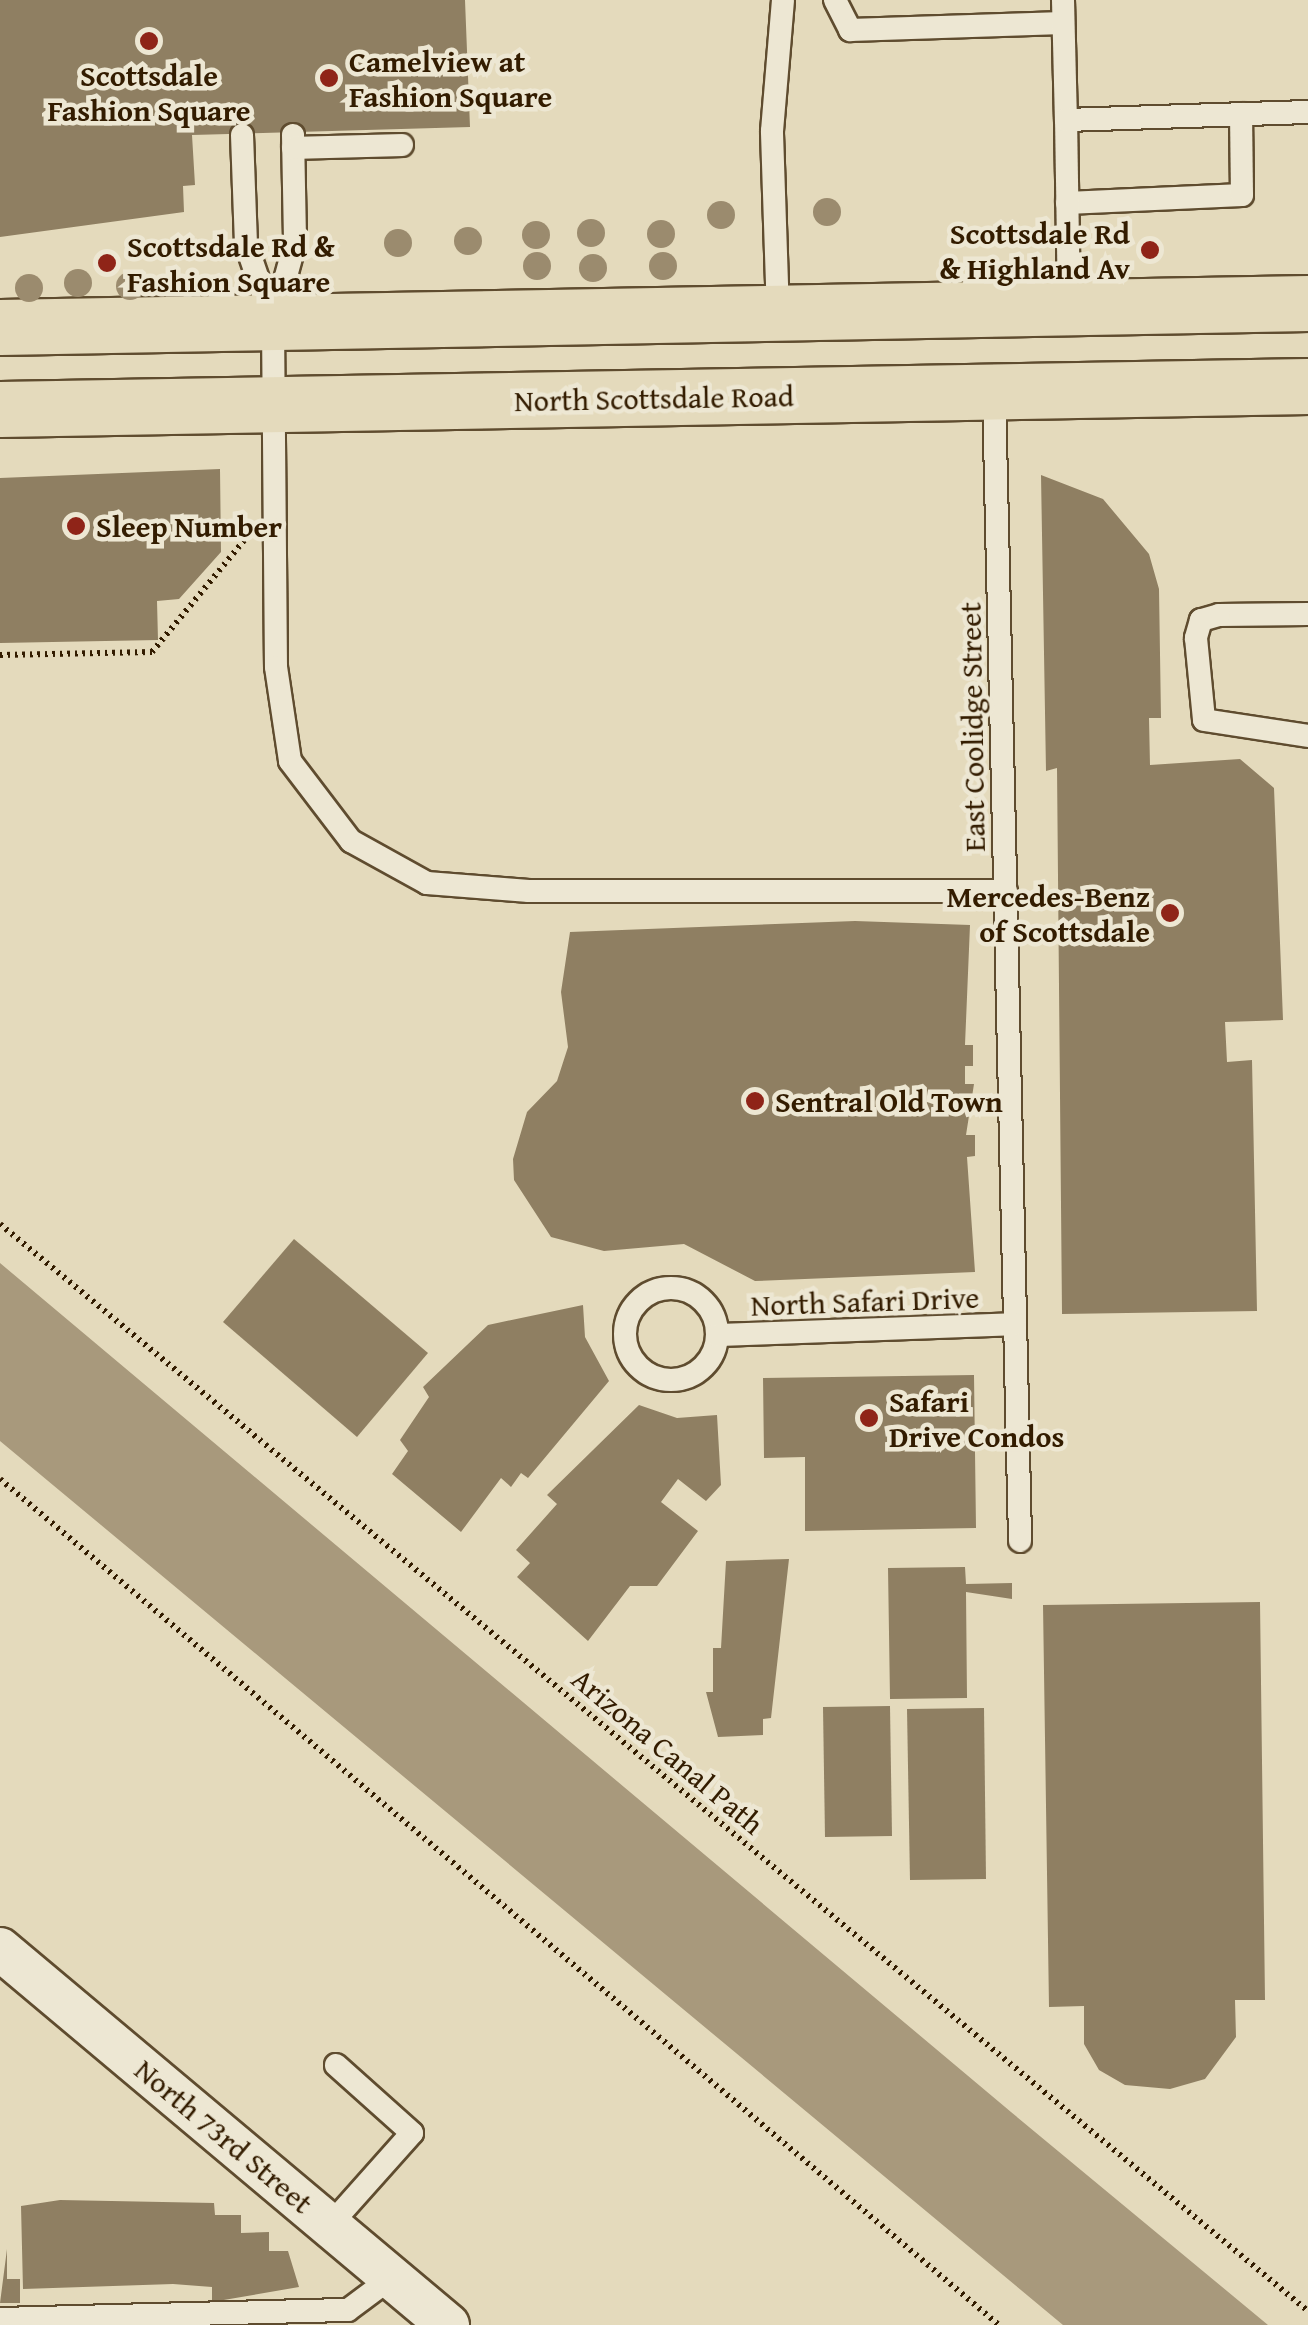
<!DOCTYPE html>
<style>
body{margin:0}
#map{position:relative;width:1308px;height:2325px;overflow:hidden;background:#e4dabc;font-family:"Gentium Book Plus",serif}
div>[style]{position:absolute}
.water>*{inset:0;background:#a8997c}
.building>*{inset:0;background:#8f7f62}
.path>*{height:6px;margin-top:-3px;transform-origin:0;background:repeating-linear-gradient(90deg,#331c00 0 2.5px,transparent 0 7.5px)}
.roads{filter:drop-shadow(2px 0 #5f4c2f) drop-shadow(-2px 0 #5f4c2f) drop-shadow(0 2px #5f4c2f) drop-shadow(0 -2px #5f4c2f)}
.lane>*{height:22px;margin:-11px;padding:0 11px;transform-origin:11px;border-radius:11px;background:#ede7d3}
.lane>.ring{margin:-11px;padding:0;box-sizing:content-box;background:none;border:22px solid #ede7d3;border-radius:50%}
.street>*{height:42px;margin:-21px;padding:0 21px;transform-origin:21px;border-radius:21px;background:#ede7d3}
.primary>*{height:55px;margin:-27.5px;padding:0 27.5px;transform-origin:27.5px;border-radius:27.5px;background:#e4dabc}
.trees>*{width:28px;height:28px;margin:-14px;border-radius:50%;background:#9b8b6e}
.dots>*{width:28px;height:28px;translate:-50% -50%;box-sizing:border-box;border:5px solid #ede7d3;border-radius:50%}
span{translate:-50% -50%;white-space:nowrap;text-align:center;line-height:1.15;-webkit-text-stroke:9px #ede7d3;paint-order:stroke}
.poi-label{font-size:30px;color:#331c00;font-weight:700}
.left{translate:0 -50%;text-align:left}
.right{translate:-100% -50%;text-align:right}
.street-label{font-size:30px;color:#331c00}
</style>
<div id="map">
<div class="water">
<div style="clip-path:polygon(0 1263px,1011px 2112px,1268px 2325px,1063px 2325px,0 1441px)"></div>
</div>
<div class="building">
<div style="clip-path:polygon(0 0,465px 0,470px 127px,192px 135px,195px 185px,183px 186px,184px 212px,0 237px)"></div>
<div style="clip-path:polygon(220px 469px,221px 552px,179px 599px,157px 601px,158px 640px,0 643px,0 478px)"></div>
<div style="clip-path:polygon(1041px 475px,1103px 499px,1149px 554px,1159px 589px,1161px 718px,1149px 718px,1150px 765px,1240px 759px,1274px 788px,1283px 1020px,1225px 1022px,1227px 1062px,1252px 1060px,1257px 1311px,1062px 1314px,1057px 768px,1046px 771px)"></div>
<div style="clip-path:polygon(855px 921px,970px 925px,965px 1045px,973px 1045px,973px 1066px,965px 1066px,965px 1084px,974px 1084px,966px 1135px,975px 1135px,975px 1156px,967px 1157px,975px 1272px,755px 1281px,684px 1244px,604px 1251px,551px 1237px,514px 1180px,513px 1159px,527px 1112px,557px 1081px,568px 1047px,561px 992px,570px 932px)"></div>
<div style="clip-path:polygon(294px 1239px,428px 1353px,357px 1437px,223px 1322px)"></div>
<div style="clip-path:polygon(583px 1305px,585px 1337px,609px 1381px,528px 1478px,521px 1473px,511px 1487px,501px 1478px,461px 1532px,392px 1474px,408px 1451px,400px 1440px,429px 1397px,423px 1387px,488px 1325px)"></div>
<div style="clip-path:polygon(974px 1375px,976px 1528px,805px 1531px,805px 1457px,764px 1458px,763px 1378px)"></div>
<div style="clip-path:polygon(639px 1405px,677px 1418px,717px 1415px,721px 1485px,706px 1501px,678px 1479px,661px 1502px,698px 1531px,657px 1586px,630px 1586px,588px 1641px,517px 1577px,530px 1563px,516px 1550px,557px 1504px,547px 1495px)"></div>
<div style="clip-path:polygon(789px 1559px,771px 1718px,763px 1719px,763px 1735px,718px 1737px,706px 1692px,713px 1692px,713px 1648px,721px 1648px,726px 1561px)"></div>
<div style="clip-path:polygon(965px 1567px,966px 1584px,1012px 1583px,1012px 1599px,966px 1592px,967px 1698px,890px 1699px,888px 1568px)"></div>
<div style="clip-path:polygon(1260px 1602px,1265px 2000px,1235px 2000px,1236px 2037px,1205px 2079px,1170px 2089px,1125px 2085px,1099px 2070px,1084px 2044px,1084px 2006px,1049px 2007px,1043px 1605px)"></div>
<div style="clip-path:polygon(890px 1706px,892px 1836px,825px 1837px,823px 1707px)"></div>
<div style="clip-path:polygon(984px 1708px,986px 1879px,910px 1880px,907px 1709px)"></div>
<div style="clip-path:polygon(60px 2200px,214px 2203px,215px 2215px,241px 2215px,241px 2233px,269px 2232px,269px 2251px,288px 2251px,299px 2287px,212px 2302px,212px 2287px,173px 2284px,23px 2289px,21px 2206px)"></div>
<div style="clip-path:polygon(7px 2249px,7px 2279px,20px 2279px,20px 2303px,0 2303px)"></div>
</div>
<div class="path">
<div style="left:0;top:655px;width:152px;rotate:-1.1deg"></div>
<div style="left:152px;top:652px;width:146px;rotate:-50.5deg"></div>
<div style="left:0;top:1224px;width:1701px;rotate:39.73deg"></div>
<div style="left:0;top:1479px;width:1309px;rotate:40.26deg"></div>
</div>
<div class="roads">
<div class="lane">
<div style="left:835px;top:0;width:34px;rotate:63deg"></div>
<div style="left:850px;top:30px;width:213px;rotate:-1.9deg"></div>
<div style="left:1063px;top:0;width:120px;rotate:88.6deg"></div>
<div style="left:242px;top:135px;width:109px;rotate:87.9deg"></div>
<div style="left:246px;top:244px;width:80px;rotate:71.1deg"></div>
<div style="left:293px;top:135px;width:108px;rotate:88.9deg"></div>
<div style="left:295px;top:243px;width:84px;rotate:105.2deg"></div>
<div style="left:273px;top:324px;width:343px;rotate:89.5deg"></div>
<div style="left:276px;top:667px;width:95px;rotate:81.5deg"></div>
<div style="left:290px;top:761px;width:101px;rotate:52.7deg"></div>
<div style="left:351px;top:841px;width:87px;rotate:28.9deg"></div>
<div style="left:427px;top:883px;width:102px;rotate:4.5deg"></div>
<div style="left:529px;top:891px;width:477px"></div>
<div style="left:293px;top:148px;width:109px;rotate:-1.6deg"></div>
<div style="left:1067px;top:203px;width:175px;rotate:-2.6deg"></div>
<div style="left:1242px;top:195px;width:81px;rotate:-90.7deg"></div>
<div style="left:1069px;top:308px;width:188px;rotate:-90.9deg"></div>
<div style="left:1066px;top:120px;width:242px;rotate:-1.9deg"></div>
<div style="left:778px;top:314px;width:183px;rotate:-91.9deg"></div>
<div style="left:772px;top:131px;width:131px;rotate:-85.2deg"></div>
<div style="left:994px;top:393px;width:1148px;rotate:88.7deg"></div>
<div style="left:1308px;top:614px;width:89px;rotate:179.4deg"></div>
<div style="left:1219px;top:615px;width:19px;rotate:164deg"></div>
<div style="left:1201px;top:620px;width:19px;rotate:106deg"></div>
<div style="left:1196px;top:638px;width:82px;rotate:84.4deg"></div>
<div style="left:1204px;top:720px;width:105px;rotate:8.7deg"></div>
<div class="ring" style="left:625px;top:1288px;width:70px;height:70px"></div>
<div style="left:717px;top:1335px;width:298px;rotate:-2.1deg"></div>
<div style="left:330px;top:2225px;width:123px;rotate:-48.3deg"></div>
<div style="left:412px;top:2133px;width:102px;rotate:-138.2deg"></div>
<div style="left:0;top:2319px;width:348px;rotate:-1.5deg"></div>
<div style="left:348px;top:2310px;width:54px;rotate:-36.7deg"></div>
</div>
<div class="street">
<div style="left:0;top:1949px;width:585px;rotate:40.01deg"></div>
</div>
<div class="primary">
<div style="left:0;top:327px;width:1308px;rotate:-1.05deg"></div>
<div style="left:0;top:409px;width:1308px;rotate:-1.01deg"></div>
</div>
</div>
<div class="trees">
<div style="left:827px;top:212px"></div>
<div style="left:721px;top:215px"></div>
<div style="left:591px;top:233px"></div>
<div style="left:661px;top:234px"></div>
<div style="left:536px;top:235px"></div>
<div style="left:468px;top:241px"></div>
<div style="left:398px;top:243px"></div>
<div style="left:537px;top:266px"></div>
<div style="left:663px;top:266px"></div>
<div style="left:593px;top:268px"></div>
<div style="left:78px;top:283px"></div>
<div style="left:130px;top:286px"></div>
<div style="left:29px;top:288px"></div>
</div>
<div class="dots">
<div style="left:149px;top:41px;background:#8f2418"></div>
<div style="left:329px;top:78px;background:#8f2418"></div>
<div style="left:1150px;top:250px;background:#8f2418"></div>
<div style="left:107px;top:263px;background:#8f2418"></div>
<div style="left:76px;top:526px;background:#8f2418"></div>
<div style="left:1170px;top:913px;background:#8f2418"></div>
<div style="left:755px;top:1101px;background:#8f2418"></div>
<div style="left:869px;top:1418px;background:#8f2418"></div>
</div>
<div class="poi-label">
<span class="left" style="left:349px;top:78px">Camelview at<br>Fashion Square</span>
<span style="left:149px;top:92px">Scottsdale<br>Fashion Square</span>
<span class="right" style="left:1130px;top:250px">Scottsdale Rd<br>&amp; Highland Av</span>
<span class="left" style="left:127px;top:263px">Scottsdale Rd &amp;<br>Fashion Square</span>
<span class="left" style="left:96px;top:526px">Sleep Number</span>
<span class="right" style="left:1150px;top:913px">Mercedes-Benz<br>of Scottsdale</span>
<span class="left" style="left:775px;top:1101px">Sentral Old Town</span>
<span class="left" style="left:889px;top:1418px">Safari<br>Drive Condos</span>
</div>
<div class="street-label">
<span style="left:654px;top:398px;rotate:-1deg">North Scottsdale Road</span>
<span style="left:972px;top:727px;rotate:-91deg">East Coolidge Street</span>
<span style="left:865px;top:1301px;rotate:-2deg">North Safari Drive</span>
<span style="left:668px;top:1751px;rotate:40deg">Arizona Canal Path</span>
<span style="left:224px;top:2136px;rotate:40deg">North 73rd Street</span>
</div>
</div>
